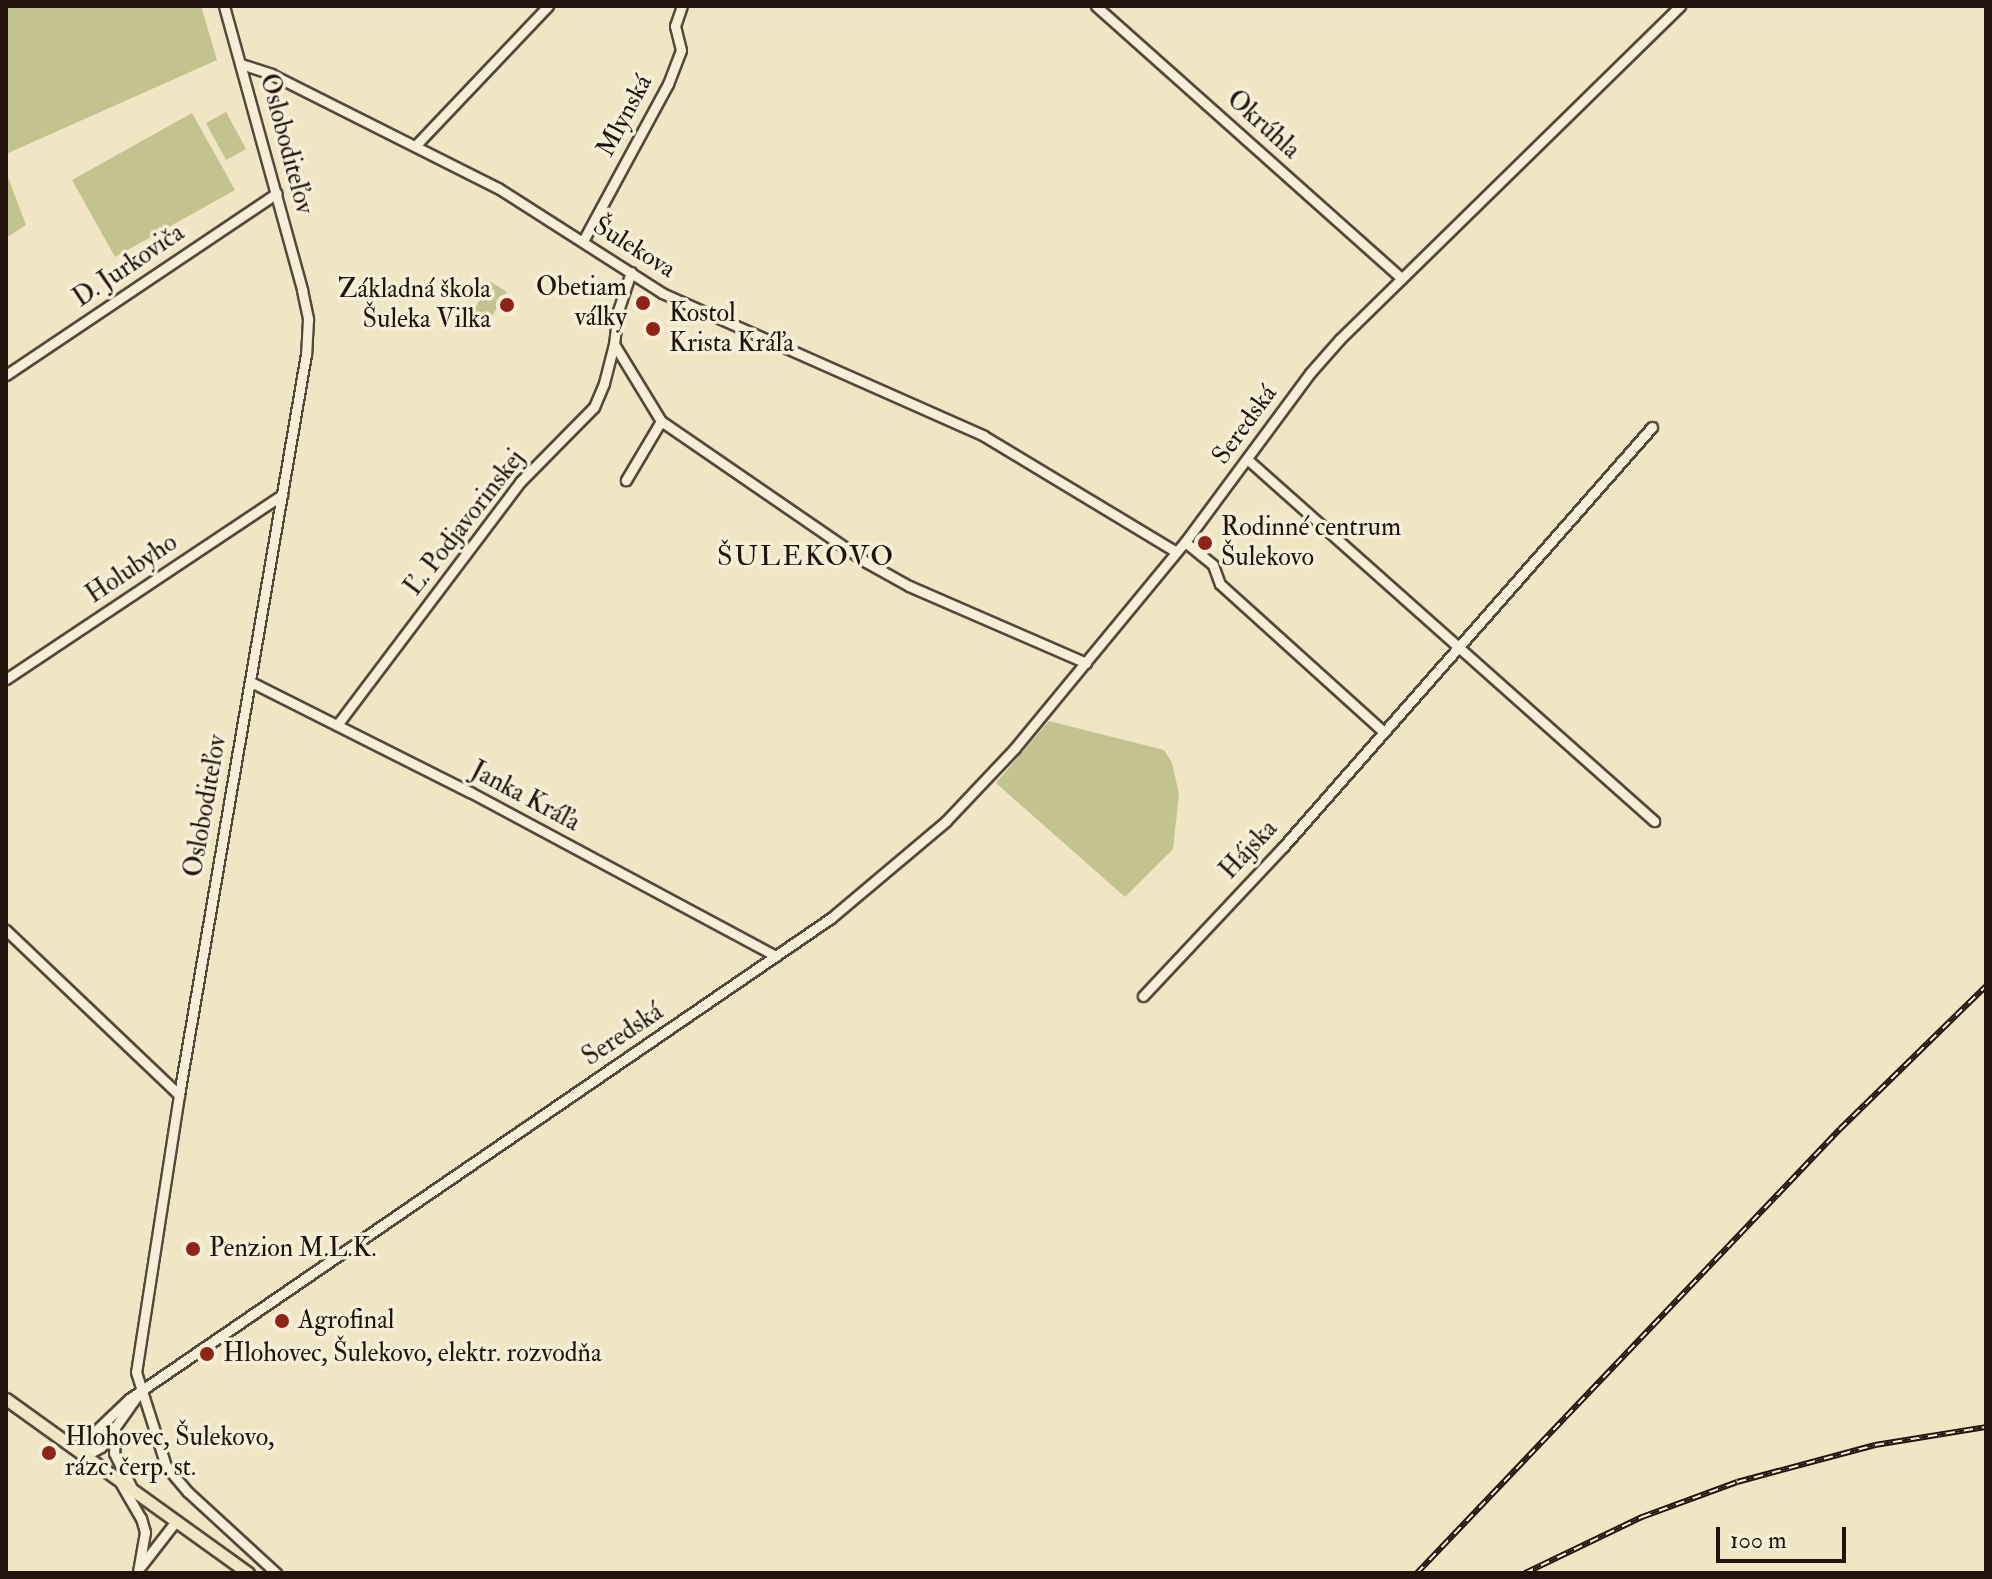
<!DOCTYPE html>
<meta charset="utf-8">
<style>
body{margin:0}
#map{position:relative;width:1992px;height:1579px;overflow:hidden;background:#f1e6c3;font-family:"IM FELL Double Pica",serif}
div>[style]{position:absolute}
.green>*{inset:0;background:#c2c38e}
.roads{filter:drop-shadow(2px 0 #56483a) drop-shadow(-2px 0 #56483a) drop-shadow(0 2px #56483a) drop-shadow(0 -2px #56483a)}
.minor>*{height:9px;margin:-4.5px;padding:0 4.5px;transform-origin:4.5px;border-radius:4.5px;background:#f6efd8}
.major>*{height:11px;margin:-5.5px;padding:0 5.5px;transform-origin:5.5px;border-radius:5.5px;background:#f1e6c3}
.rail>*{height:6px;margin-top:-3px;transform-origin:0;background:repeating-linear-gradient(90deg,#f6efd8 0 9px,#22140d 0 18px);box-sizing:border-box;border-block:2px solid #22140d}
.dots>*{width:22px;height:22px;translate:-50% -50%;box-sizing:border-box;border:4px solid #f6efd8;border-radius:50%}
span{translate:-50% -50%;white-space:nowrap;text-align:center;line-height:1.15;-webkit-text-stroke:7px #f6efd8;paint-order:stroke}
.street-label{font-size:26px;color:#22140d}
.poi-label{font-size:26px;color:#22140d}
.right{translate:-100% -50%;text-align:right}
.left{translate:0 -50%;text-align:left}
.neighbourhood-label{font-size:28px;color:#22140d;letter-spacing:2px}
.frame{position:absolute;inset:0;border:8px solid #22140d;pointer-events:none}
.scale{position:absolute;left:1716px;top:1527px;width:130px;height:36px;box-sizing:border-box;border:4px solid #22140d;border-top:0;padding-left:10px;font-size:24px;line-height:28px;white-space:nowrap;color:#22140d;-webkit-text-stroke:6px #f6efd8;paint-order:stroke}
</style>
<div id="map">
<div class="green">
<div style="clip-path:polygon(6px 6px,201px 6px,217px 60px,6px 154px)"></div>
<div style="clip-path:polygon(226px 112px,246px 149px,226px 160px,206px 123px)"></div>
<div style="clip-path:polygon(192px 113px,235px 190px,115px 257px,72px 180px)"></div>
<div style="clip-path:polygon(6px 172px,26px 225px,6px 238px)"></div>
<div style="clip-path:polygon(491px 282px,507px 292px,489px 321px,473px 311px)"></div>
<div style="clip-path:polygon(1049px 721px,1164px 750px,1172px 763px,1179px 794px,1173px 849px,1125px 897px,996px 783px)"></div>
</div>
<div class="roads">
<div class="minor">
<div style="left:224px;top:6px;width:295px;rotate:74.6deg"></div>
<div style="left:302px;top:290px;width:30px;rotate:78deg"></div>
<div style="left:308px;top:319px;width:35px;rotate:93deg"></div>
<div style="left:306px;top:354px;width:752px;rotate:99.73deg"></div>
<div style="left:179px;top:1095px;width:280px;rotate:98.8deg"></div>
<div style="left:136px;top:1372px;width:99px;rotate:72.3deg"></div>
<div style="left:166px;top:1466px;width:34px;rotate:50deg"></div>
<div style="left:188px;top:1492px;width:120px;rotate:42.6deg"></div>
<div style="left:1096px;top:6px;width:409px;rotate:41.7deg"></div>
<div style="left:241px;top:64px;width:32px;rotate:18deg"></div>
<div style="left:271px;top:74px;width:254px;rotate:26.7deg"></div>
<div style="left:498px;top:188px;width:195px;rotate:32.6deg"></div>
<div style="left:662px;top:293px;width:352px;rotate:23.9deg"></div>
<div style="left:984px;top:436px;width:224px;rotate:31.1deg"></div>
<div style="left:416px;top:145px;width:192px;rotate:-46.5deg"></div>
<div style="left:583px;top:241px;width:179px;rotate:-61.6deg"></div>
<div style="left:668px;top:84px;width:36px;rotate:-69deg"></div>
<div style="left:681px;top:50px;width:25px;rotate:-104deg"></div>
<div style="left:675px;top:26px;width:21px;rotate:-71deg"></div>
<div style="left:614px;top:344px;width:90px;rotate:58.6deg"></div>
<div style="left:661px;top:421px;width:69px;rotate:120.7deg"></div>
<div style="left:6px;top:375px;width:326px;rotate:-33.9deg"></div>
<div style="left:661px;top:421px;width:249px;rotate:34.5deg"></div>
<div style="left:866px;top:562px;width:49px;rotate:29.2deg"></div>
<div style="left:909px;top:586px;width:193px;rotate:23.5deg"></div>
<div style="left:1247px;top:459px;width:545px;rotate:41.65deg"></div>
<div style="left:1185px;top:542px;width:36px;rotate:39deg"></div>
<div style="left:1213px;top:565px;width:20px;rotate:70deg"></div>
<div style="left:1220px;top:584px;width:221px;rotate:42.1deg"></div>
<div style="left:6px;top:679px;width:332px;rotate:-33.7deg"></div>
<div style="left:251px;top:682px;width:245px;rotate:26.7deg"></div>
<div style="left:470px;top:792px;width:347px;rotate:28.2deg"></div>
<div style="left:337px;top:725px;width:304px;rotate:-53deg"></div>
<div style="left:520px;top:482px;width:105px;rotate:-45.4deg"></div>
<div style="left:594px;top:407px;width:26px;rotate:-67deg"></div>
<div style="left:604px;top:383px;width:40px;rotate:-75.6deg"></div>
<div style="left:614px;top:344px;width:33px;rotate:-83deg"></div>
<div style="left:618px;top:311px;width:41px;rotate:-71.6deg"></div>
<div style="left:6px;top:930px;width:239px;rotate:43.6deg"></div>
<div style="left:1143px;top:996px;width:204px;rotate:-46.8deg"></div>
<div style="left:1283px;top:847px;width:559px;rotate:-48.7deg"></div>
<div style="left:140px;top:1392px;width:67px;rotate:125.3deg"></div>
<div style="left:101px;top:1447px;width:19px;rotate:152deg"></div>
<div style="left:84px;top:1456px;width:17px;rotate:-80deg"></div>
<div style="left:87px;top:1439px;width:58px;rotate:-43.6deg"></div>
<div style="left:129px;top:1399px;width:851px;rotate:-34.42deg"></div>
<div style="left:831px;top:918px;width:150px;rotate:-40.1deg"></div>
<div style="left:946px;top:821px;width:100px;rotate:-46.6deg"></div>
<div style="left:1015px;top:748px;width:267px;rotate:-50.5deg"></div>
<div style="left:1185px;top:542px;width:210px;rotate:-53.5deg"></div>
<div style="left:1310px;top:373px;width:45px;rotate:-48.6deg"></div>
<div style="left:1340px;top:339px;width:476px;rotate:-44.4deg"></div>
<div style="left:115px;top:1430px;width:23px;rotate:92deg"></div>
<div style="left:114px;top:1453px;width:38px;rotate:63deg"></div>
<div style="left:121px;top:1484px;width:39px;rotate:60deg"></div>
<div style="left:141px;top:1518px;width:15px;rotate:74deg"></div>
<div style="left:145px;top:1532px;width:39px;rotate:100deg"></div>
<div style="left:141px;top:1566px;width:57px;rotate:-52.1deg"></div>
</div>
<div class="major">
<div style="left:6px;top:1399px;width:298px;rotate:35.7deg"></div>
</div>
</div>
<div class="rail">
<div style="left:1417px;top:1573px;width:613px;rotate:-46.39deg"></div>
<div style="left:1840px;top:1129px;width:204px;rotate:-44.4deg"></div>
<div style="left:1525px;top:1573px;width:130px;rotate:-25.6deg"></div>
<div style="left:1642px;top:1517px;width:101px;rotate:-20.2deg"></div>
<div style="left:1737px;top:1482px;width:143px;rotate:-15deg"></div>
<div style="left:1875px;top:1445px;width:112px;rotate:-9.2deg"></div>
</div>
<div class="dots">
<div style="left:643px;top:303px;background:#8f2418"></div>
<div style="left:507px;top:305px;background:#8f2418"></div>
<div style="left:653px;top:329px;background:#8f2418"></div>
<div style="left:1205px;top:543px;background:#8f2418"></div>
<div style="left:193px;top:1249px;background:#8f2418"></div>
<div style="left:282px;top:1321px;background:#8f2418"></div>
<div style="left:207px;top:1354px;background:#8f2418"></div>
<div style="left:49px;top:1453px;background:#8f2418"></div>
</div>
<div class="street-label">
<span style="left:625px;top:116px;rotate:-62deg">Mlynská</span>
<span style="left:1263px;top:125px;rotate:42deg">Okrúhla</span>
<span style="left:286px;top:144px;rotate:75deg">Osloboditeľov</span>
<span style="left:634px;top:248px;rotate:32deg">Šulekova</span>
<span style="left:129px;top:266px;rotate:-34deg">D. Jurkoviča</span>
<span style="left:1245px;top:425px;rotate:-54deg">Seredská</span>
<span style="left:465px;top:523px;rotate:-52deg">Ľ. Podjavorinskej</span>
<span style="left:132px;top:569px;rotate:-34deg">Holubyho</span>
<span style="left:525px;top:797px;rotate:28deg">Janka Kráľa</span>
<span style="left:206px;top:806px;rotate:-80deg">Osloboditeľov</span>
<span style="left:1249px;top:850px;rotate:-47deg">Hájska</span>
<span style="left:623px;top:1035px;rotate:-34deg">Seredská</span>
</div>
<div class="poi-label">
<span class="right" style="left:627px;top:303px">Obetiam<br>války</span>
<span class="right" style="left:491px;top:305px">Základná škola<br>Šuleka Vilka</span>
<span class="left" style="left:669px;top:329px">Kostol<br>Krista Kráľa</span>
<span class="left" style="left:1221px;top:543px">Rodinné centrum<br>Šulekovo</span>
<span class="left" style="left:209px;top:1249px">Penzion M.L.K.</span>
<span class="left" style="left:298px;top:1321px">Agrofinal</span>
<span class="left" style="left:223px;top:1354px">Hlohovec, Šulekovo, elektr. rozvodňa</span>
<span class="left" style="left:65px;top:1453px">Hlohovec, Šulekovo,<br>rázc. čerp. st.</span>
</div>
<div class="neighbourhood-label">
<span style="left:806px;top:557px">ŠULEKOVO</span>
</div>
<div class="frame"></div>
<div class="scale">100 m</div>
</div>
